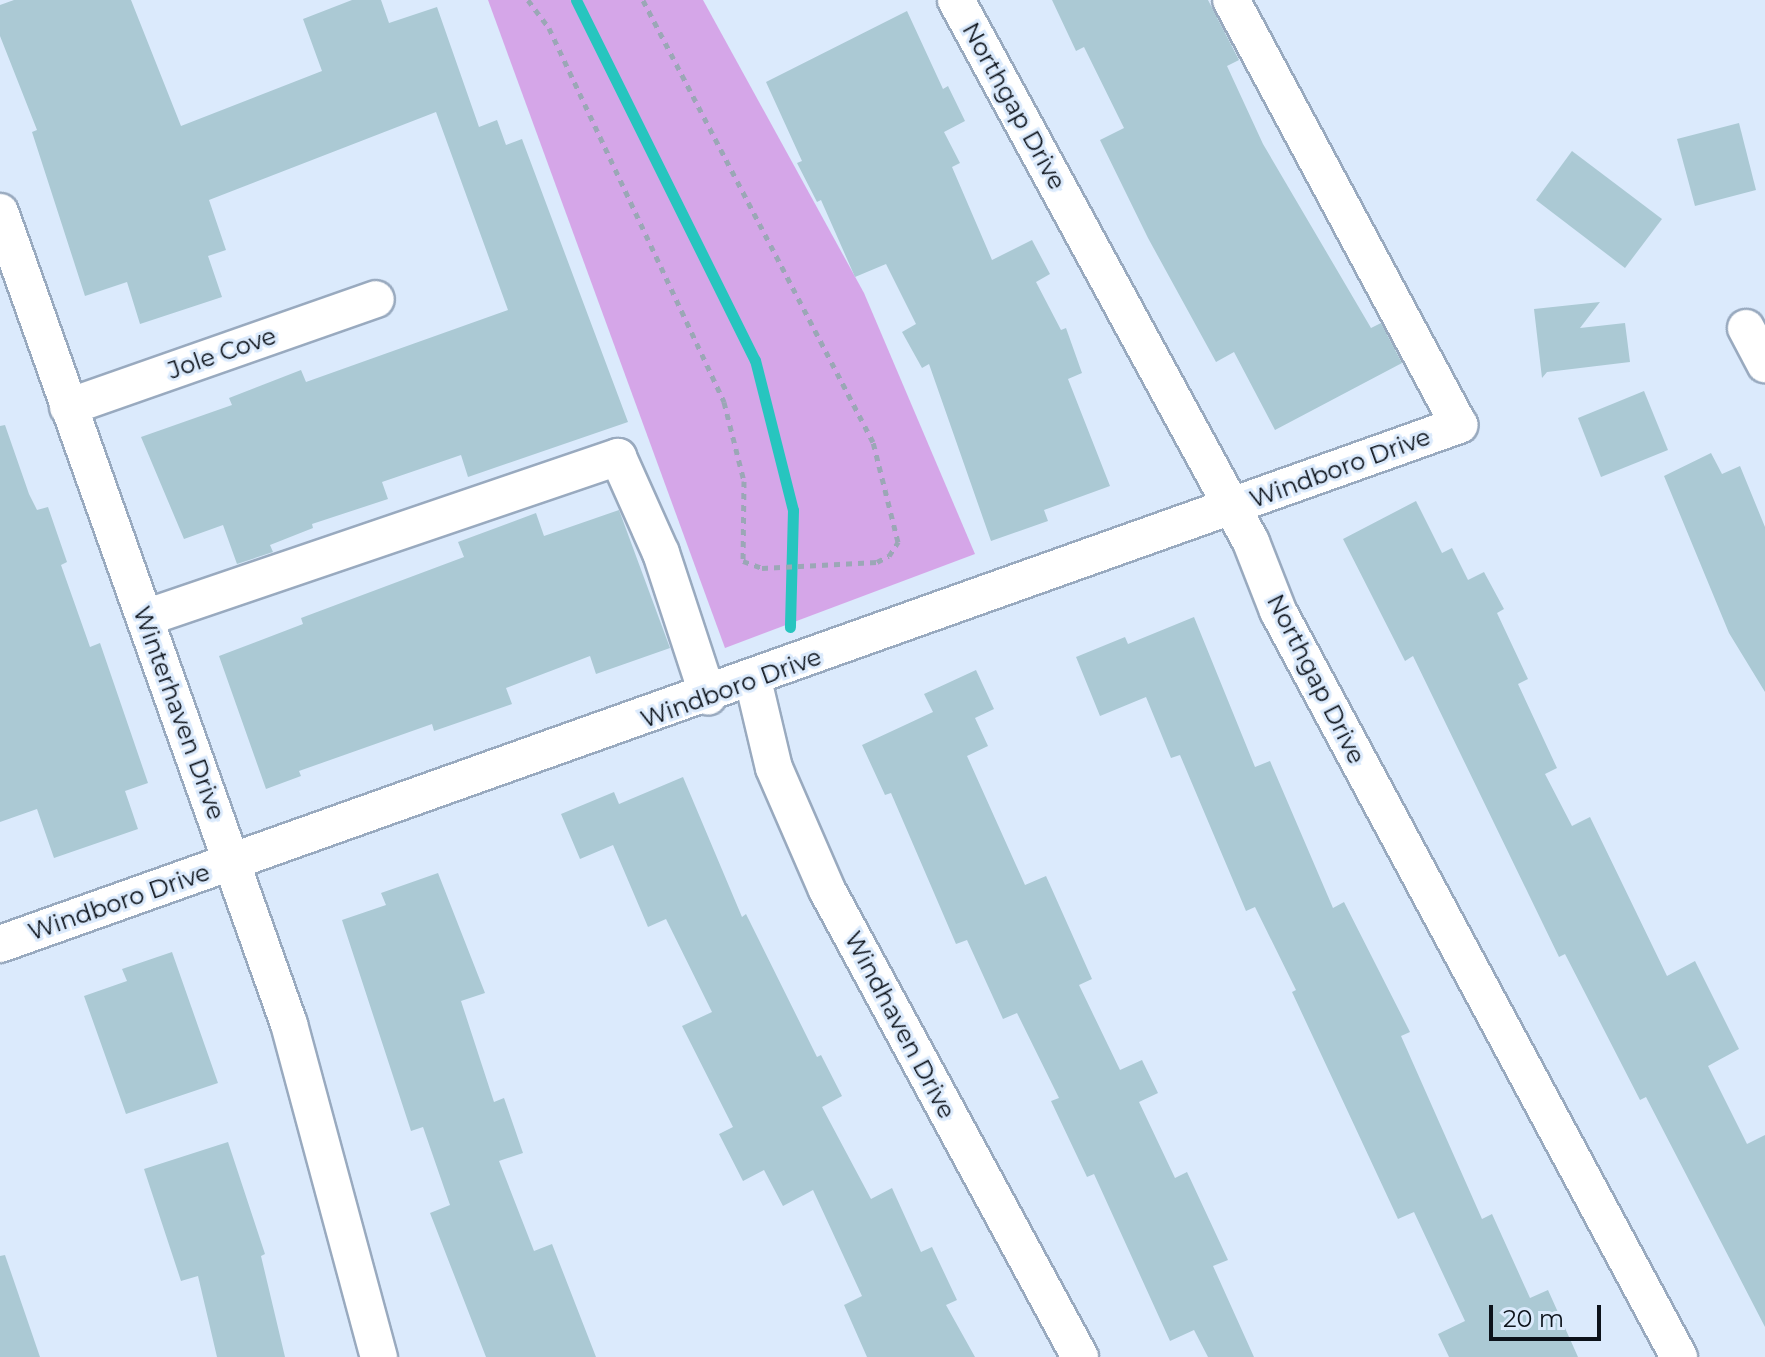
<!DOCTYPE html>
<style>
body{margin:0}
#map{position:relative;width:1765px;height:1357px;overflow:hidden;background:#dbeafc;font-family:Montserrat,sans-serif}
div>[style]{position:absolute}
.green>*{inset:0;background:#d5a6e8}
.stream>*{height:11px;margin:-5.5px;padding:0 5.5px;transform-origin:5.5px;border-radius:5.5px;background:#27c5bf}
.building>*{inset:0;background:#abc9d4}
.path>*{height:5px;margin-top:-2.5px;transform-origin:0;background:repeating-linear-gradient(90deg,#9ba7b6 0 6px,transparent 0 12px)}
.roads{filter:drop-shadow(2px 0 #99aabf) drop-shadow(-2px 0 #99aabf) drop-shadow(0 2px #99aabf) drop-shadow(0 -2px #99aabf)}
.minor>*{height:36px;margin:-18px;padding:0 18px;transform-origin:18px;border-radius:18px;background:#fff}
span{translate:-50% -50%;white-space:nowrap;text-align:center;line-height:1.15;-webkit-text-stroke:6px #dbeafc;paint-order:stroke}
.street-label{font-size:24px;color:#0c121a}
.scale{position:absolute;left:1489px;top:1305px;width:112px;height:36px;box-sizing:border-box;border:4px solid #0c121a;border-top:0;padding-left:10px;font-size:24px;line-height:28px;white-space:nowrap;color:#0c121a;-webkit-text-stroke:6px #dbeafc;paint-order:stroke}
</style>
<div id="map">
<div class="green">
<div style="clip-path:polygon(488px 0,703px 0,864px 293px,975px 554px,725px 648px)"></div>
</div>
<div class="stream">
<div style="left:576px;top:0;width:402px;rotate:63.6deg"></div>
<div style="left:755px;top:360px;width:155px;rotate:75.8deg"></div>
<div style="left:793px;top:510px;width:117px;rotate:91.5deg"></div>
</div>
<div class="building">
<div style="clip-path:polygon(14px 0,131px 0,181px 126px,322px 71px,303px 19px,352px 0,381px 0,389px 23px,437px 7px,479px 127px,497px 120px,506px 145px,522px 139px,628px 422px,468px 477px,461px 455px,382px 482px,388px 499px,312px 524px,313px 528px,270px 545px,273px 552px,237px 564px,223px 525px,184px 539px,141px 437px,232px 405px,229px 398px,301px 370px,306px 382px,508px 310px,436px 112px,209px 200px,226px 250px,208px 256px,222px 297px,140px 324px,127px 282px,85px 296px,32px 132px,37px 130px,0 36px,0 5px)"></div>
<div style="clip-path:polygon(1052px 0,1208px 0,1239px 60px,1227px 66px,1263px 144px,1371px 328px,1381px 323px,1402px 363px,1275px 430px,1234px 352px,1216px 362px,1148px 238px,1100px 140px,1124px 128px,1084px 47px,1076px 51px)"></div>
<div style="clip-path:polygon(907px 11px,943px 89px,948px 86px,965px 121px,944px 132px,960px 163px,952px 167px,992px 260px,1032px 240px,1050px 274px,1036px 282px,1061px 330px,1066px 328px,1082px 373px,1068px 379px,1110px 486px,1044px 510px,1048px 521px,991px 541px,929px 364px,922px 368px,902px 332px,916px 324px,886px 264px,855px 277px,821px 200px,817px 202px,797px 163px,802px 161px,766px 82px)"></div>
<div style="clip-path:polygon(1739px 123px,1756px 190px,1695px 206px,1677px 139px)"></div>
<div style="clip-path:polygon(1572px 151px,1662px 219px,1625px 268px,1536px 200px)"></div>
<div style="clip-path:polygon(1600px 302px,1580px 328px,1625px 323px,1630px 362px,1547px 372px,1542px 378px,1534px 309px)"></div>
<div style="clip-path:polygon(1644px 391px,1668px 450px,1601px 477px,1578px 418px)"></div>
<div style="clip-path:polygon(5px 425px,29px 494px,37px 510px,48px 507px,67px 562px,61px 565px,90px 647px,100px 643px,148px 783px,125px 791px,138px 829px,54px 858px,37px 809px,0 822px,0 426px)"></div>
<div style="clip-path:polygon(1711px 453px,1722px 474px,1740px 466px,1765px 527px,1765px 692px,1729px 633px,1664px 476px)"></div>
<div style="clip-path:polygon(1416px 501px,1442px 553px,1452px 548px,1468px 580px,1484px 572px,1504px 609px,1497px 613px,1528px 679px,1518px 684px,1557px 768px,1545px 774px,1572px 826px,1590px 817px,1667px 976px,1695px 961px,1739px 1049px,1708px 1066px,1747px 1144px,1765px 1135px,1765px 1327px,1646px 1097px,1640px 1100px,1565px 954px,1559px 957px,1413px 656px,1405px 661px,1343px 539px)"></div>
<div style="clip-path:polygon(619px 510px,670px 648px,596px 674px,590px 656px,506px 688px,512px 704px,434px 731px,432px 724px,299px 771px,301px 776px,266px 789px,219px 656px,303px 624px,301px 618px,464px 557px,458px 542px,536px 513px,544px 536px)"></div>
<div style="clip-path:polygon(1194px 617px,1255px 767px,1270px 761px,1333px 908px,1344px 902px,1410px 1032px,1401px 1036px,1482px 1219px,1492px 1214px,1530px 1298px,1548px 1290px,1578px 1357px,1449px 1357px,1438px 1334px,1465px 1321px,1414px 1212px,1398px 1219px,1292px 992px,1296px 990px,1255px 907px,1246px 911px,1180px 755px,1171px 758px,1146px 697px,1100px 716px,1076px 657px,1125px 637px,1128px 644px)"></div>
<div style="clip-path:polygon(976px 670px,994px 709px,975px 718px,988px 746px,967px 756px,1025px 885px,1046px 876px,1092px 979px,1079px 985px,1120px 1070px,1142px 1060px,1158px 1093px,1139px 1102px,1175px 1178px,1187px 1172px,1228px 1260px,1213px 1266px,1254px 1357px,1208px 1357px,1194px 1330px,1170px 1341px,1094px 1174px,1087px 1177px,1051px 1101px,1059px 1098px,1017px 1013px,1003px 1019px,967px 940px,956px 944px,891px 793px,885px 795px,862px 745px,933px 712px,924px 694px)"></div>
<div style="clip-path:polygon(683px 777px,742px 917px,746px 914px,817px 1057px,821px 1055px,842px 1096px,822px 1107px,871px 1199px,892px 1188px,921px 1252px,932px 1247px,957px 1300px,946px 1305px,975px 1357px,867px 1357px,844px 1305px,862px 1296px,813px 1190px,783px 1206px,764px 1170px,743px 1181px,719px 1134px,733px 1127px,682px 1026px,712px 1012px,666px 919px,648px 927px,613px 845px,580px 859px,561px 814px,614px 792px,619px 804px)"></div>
<div style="clip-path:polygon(438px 873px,485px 993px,461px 1001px,494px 1102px,504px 1098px,523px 1153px,499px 1161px,534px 1251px,552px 1244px,596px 1357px,486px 1357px,430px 1213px,450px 1205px,423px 1127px,411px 1131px,342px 920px,386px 905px,381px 893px)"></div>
<div style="clip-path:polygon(172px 952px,218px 1083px,126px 1114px,84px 996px,127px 981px,122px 969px)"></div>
<div style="clip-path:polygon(228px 1142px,265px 1254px,261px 1256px,285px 1357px,217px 1357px,198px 1276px,181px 1281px,144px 1169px)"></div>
<div style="clip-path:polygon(5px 1255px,40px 1357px,0 1357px,0 1256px)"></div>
</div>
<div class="path">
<div style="left:528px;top:0;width:35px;rotate:53deg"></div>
<div style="left:549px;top:28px;width:413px;rotate:64.9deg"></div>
<div style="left:724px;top:402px;width:81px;rotate:75.8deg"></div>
<div style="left:744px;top:481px;width:80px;rotate:90.7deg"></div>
<div style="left:743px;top:561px;width:20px;rotate:20deg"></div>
<div style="left:762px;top:568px;width:115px;rotate:-3deg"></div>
<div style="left:877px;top:562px;width:13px;rotate:-27deg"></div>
<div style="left:889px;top:556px;width:17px;rotate:-57deg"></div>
<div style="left:898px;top:542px;width:103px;rotate:-104deg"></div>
<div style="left:873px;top:442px;width:498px;rotate:-117.5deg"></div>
</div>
<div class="roads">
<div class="minor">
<div style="left:956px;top:0;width:617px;rotate:61.44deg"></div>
<div style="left:1251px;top:542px;width:74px;rotate:68.6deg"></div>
<div style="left:1278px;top:611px;width:847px;rotate:61.74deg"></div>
<div style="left:0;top:212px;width:862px;rotate:70.41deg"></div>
<div style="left:289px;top:1024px;width:345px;rotate:74.9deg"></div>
<div style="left:1746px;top:328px;width:41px;rotate:62.2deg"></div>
<div style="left:68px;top:407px;width:326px;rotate:-19.3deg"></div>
<div style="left:145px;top:618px;width:500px;rotate:-18.8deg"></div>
<div style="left:618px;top:457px;width:105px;rotate:65.9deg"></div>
<div style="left:661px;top:553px;width:151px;rotate:71.8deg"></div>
<div style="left:753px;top:680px;width:90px;rotate:76.6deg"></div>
<div style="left:774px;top:768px;width:133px;rotate:66.5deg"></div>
<div style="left:827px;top:890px;width:531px;rotate:61.55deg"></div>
<div style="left:0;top:944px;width:1549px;rotate:-19.58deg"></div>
<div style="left:1459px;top:425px;width:482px;rotate:-118.2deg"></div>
</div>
</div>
<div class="street-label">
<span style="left:1014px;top:106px;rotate:61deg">Northgap Drive</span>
<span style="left:222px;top:353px;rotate:-19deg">Jole Cove</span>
<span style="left:1340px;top:468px;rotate:-20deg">Windboro Drive</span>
<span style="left:1316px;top:679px;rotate:63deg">Northgap Drive</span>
<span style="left:731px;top:688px;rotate:-20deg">Windboro Drive</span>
<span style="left:179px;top:713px;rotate:70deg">Winterhaven Drive</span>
<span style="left:119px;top:902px;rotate:-19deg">Windboro Drive</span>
<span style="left:900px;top:1025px;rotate:62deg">Windhaven Drive</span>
</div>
<div class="scale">20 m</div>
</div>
